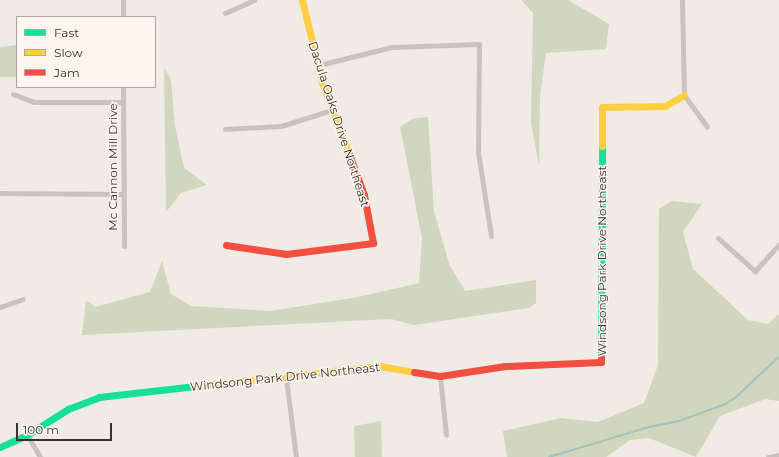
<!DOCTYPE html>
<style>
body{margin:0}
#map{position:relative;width:779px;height:457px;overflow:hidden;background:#f0ebe5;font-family:Montserrat,sans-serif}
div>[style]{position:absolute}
.green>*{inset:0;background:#d1d6bf}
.stream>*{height:2px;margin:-1px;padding:0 1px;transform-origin:1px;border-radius:1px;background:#a1c2c1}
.street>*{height:5px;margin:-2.5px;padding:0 2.5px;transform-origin:2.5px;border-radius:2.5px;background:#c9c3be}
.fast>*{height:7px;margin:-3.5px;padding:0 3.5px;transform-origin:3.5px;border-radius:3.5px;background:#16e098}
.slow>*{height:7px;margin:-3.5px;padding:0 3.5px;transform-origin:3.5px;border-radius:3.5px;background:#ffcf43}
.jam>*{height:7px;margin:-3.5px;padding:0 3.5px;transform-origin:3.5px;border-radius:3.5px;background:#f24e42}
span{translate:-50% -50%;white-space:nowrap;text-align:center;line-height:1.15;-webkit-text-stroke:3px #fbf5ee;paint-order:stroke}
.street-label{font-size:12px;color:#3b302b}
.legend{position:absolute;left:16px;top:16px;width:140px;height:72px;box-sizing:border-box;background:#fbf5ee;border:1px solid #aea6a0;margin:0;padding:5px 7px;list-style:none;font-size:12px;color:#3b302b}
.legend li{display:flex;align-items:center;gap:8px;height:20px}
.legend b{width:20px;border:1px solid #aea6a0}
.scale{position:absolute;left:16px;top:423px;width:96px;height:18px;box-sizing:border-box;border:2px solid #3b302b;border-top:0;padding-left:5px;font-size:12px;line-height:14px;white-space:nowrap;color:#3b302b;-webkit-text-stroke:3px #fbf5ee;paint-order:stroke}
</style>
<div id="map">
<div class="green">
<div style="clip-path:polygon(521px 0,568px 0,609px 24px,606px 49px,546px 53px,540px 96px,539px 166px,531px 122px,533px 13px)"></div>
<div style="clip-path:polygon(17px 45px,17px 77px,0 77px,0 47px)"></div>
<div style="clip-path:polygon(164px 67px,171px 80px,175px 126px,184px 168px,207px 185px,181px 193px,166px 212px)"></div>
<div style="clip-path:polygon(428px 117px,434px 211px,449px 264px,465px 291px,536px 280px,536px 303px,529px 308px,414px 325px,391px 319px,82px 335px,86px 300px,95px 307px,150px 292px,162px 261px,171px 294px,191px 306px,271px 311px,358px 297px,419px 283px,422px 238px,400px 127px,412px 119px)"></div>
<div style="clip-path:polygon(672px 201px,702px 204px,683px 232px,693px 269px,748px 320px,768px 324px,779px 314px,779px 401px,765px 399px,720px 416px,696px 457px,649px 438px,630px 440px,606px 457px,507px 457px,503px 431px,561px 418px,598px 422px,644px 403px,658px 365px,659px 209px)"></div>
<div style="clip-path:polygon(381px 421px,382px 457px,355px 457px,354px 426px)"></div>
</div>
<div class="stream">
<div style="left:549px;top:457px;width:104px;rotate:-16.7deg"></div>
<div style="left:649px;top:427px;width:31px;rotate:-11deg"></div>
<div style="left:679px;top:421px;width:47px;rotate:-20deg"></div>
<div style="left:723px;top:405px;width:14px;rotate:-30deg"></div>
<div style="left:735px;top:398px;width:60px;rotate:-43deg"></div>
</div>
<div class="street">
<div style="left:682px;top:0;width:95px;rotate:88.8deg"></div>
<div style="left:684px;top:95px;width:39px;rotate:54deg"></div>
<div style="left:225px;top:13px;width:32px;rotate:-24deg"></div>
<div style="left:123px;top:17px;width:17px;rotate:-90deg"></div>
<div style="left:319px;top:65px;width:75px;rotate:-13.9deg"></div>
<div style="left:392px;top:47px;width:87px;rotate:-2deg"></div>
<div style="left:479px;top:44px;width:108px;rotate:90.5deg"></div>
<div style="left:478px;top:152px;width:85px;rotate:81.2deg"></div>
<div style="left:123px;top:87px;width:159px;rotate:89.6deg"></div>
<div style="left:13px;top:94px;width:22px;rotate:21deg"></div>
<div style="left:34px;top:102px;width:89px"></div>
<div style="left:225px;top:129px;width:56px;rotate:-3.1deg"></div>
<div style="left:281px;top:126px;width:53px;rotate:-17.4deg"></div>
<div style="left:0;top:193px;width:122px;rotate:0.5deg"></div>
<div style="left:718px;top:238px;width:50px;rotate:41.7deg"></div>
<div style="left:755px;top:271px;width:36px;rotate:-48deg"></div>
<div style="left:0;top:307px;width:24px;rotate:-19deg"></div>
<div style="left:440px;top:376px;width:59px;rotate:84.2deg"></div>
<div style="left:286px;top:378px;width:80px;rotate:82.8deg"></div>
<div style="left:27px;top:435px;width:26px;rotate:59deg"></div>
<div style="left:768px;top:457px;width:11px;rotate:-10deg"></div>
</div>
<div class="fast">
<div style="left:601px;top:358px;width:212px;rotate:-89.7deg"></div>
<div style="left:0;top:447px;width:30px;rotate:-24deg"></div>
<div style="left:27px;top:435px;width:49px;rotate:-32.4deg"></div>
<div style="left:68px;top:409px;width:33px;rotate:-21deg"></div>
<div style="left:99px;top:397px;width:97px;rotate:-6.5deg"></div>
</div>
<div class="slow">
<div style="left:302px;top:0;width:84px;rotate:76.3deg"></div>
<div style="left:322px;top:82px;width:77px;rotate:69.4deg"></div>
<div style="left:602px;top:146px;width:39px;rotate:-90deg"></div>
<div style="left:602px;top:107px;width:63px;rotate:-0.9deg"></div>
<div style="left:665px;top:106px;width:22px;rotate:-30deg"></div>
<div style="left:195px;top:386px;width:186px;rotate:-6.2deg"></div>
<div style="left:380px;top:366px;width:35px;rotate:10deg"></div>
</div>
<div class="jam">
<div style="left:226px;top:245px;width:61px;rotate:8.5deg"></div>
<div style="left:286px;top:254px;width:88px;rotate:-7.2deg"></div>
<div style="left:373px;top:243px;width:49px;rotate:-100.6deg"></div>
<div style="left:364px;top:195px;width:44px;rotate:-110.1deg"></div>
<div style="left:414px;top:372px;width:26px;rotate:9deg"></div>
<div style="left:440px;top:376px;width:66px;rotate:-8.7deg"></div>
<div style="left:505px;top:366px;width:96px;rotate:-2.4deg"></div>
<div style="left:601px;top:362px;width:4px;rotate:-90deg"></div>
</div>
<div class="street-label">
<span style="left:339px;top:124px;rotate:72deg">Dacula Oaks Drive Northeast</span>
<span style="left:113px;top:167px;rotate:-90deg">Mc Cannon Mill Drive</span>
<span style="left:602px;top:261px;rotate:-90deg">Windsong Park Drive Northeast</span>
<span style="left:285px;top:377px;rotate:-6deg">Windsong Park Drive Northeast</span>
</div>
<ul class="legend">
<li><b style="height:5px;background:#16e098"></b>Fast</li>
<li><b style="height:5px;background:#ffcf43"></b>Slow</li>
<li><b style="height:5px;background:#f24e42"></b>Jam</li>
</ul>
<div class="scale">100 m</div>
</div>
